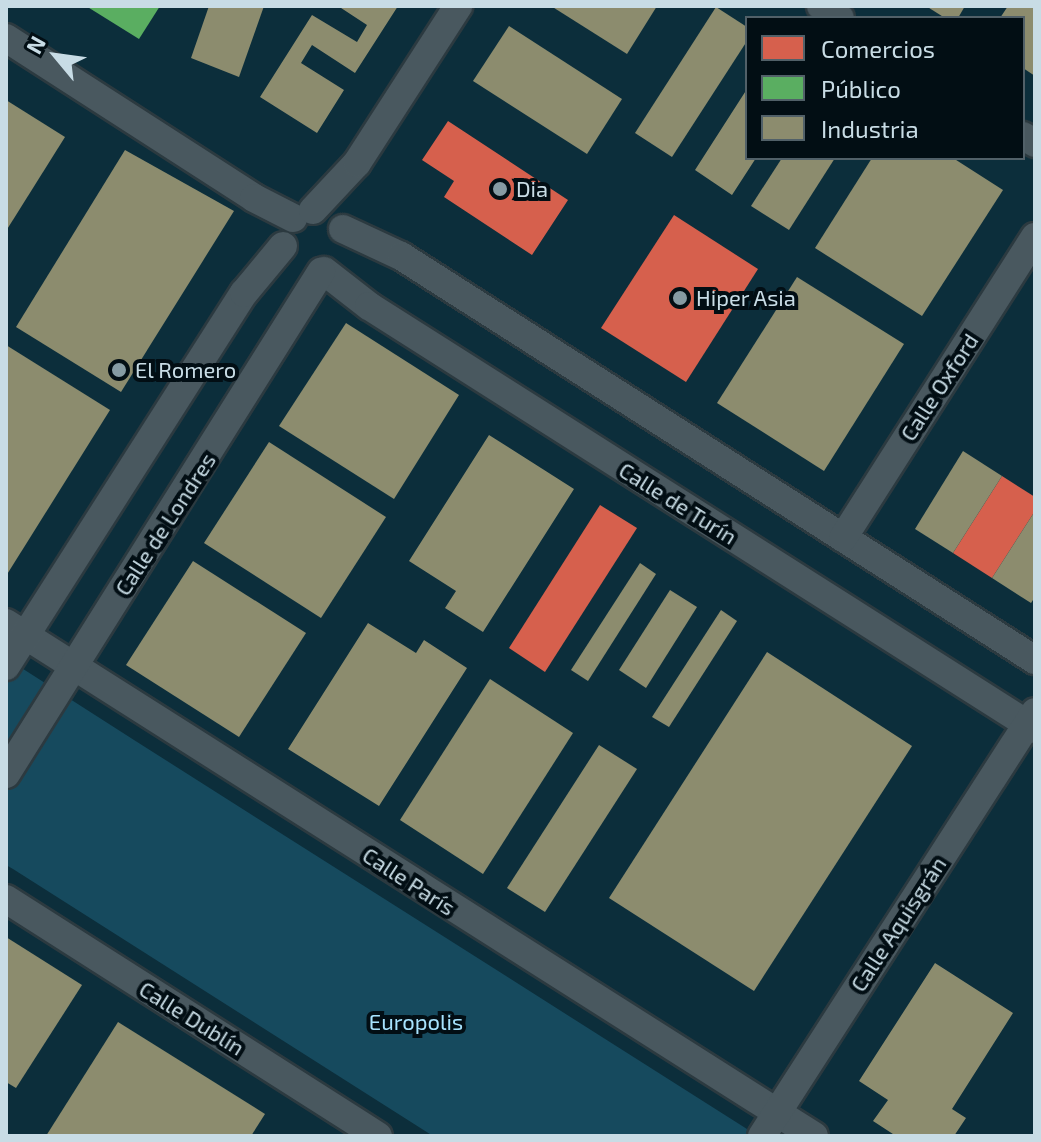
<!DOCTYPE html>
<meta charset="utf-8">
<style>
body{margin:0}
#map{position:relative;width:1041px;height:1142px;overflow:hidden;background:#0c2129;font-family:"Exo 2",sans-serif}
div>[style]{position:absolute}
.built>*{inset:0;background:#0c2e3b}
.green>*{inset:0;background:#164a5e}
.shops>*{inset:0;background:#d6604d}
.public>*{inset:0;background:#5aae61}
.industry>*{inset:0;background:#8c8c6e}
.roads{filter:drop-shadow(2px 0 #2c3a40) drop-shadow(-2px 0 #2c3a40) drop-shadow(0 2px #2c3a40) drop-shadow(0 -2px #2c3a40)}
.minor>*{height:28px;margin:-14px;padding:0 14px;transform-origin:14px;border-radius:14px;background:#49585f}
.dots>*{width:22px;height:22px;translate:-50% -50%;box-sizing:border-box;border:4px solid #020e14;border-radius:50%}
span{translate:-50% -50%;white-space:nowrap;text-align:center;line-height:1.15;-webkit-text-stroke:8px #020e14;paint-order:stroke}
.poi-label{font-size:22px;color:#c8dce5}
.left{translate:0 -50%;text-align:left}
.street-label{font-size:22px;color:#c8dce5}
.park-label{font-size:22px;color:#a7e3fe}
.frame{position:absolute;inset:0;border:8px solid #c8dce5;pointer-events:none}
.legend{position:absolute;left:745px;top:16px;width:280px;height:144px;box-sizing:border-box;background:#020e14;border:2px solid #516068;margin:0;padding:10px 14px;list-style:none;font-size:24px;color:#c8dce5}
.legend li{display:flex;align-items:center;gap:16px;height:40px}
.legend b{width:40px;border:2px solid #516068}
.north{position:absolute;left:16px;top:16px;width:80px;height:80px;-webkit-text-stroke:6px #020e14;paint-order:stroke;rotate:299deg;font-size:22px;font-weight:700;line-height:32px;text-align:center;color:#c8dce5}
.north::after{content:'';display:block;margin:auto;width:28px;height:36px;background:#c8dce5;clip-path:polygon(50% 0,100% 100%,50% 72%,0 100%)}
</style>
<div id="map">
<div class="built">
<div style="clip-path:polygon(evenodd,6px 6px,1035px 6px,1035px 1136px,6px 1136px,6px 6px,747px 18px,1023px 18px,1023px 158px,747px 158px,747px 18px)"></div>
</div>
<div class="green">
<div style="clip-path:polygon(6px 658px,134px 740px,758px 1136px,433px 1136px,13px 869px,6px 865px)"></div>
</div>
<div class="shops">
<div style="clip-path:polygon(448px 121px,568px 200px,532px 255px,444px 197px,454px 181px,422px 160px)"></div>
<div style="clip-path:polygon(674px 215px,758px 269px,686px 382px,601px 328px)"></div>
<div style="clip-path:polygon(1002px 476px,1035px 497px,1035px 511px,992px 578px,953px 553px)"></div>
<div style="clip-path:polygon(600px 505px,637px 528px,545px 672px,509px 648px)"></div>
</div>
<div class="public">
<div style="clip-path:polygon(86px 6px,160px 6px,139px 39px)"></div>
</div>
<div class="industry">
<div style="clip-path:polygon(209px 6px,264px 6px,239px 77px,191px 58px)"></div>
<div style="clip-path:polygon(338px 6px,398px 6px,355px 73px,312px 45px,301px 63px,344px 90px,317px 133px,260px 97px,312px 15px,357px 42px,367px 25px)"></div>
<div style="clip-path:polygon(551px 6px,657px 6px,627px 54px)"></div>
<div style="clip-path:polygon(926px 6px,965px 6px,958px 18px,945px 18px)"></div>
<div style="clip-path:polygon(1008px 6px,1035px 6px,1035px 76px,1023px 68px,1023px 18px,1000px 18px)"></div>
<div style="clip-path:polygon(716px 7px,747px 27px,747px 41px,672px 157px,635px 133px)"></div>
<div style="clip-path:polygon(509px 26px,622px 99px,587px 154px,473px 81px)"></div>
<div style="clip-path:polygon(747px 89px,747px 158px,756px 158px,732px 195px,695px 170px)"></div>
<div style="clip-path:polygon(6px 100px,65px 137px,6px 231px)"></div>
<div style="clip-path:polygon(125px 150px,234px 211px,121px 392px,16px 327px)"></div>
<div style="clip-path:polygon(782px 158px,835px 158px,789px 230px,751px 206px)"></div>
<div style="clip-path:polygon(872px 158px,953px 158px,1003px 190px,922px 316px,815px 248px)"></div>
<div style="clip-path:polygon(797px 277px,904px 344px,824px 471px,717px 403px)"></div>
<div style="clip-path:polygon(346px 323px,459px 395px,394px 499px,279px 426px)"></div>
<div style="clip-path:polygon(6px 345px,110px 410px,6px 576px)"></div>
<div style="clip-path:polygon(489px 435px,574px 489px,483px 632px,445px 608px,456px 591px,409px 561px)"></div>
<div style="clip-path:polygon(269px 442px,386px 517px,321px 618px,204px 543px)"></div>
<div style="clip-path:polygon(963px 451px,1002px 476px,953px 553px,915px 529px)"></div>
<div style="clip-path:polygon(1035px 511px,1035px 597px,1031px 603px,992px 578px)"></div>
<div style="clip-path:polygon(193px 561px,306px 633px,239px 737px,126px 665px)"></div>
<div style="clip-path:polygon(640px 563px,656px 574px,588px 681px,571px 670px)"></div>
<div style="clip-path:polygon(670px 590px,697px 607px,646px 688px,619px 670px)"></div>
<div style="clip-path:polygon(721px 610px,737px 621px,669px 727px,652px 717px)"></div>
<div style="clip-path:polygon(368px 623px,416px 653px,424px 640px,467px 668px,379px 806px,288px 749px)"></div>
<div style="clip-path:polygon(767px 652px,912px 746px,754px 991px,609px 898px)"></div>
<div style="clip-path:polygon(490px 679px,573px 733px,483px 874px,400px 820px)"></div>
<div style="clip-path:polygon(599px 745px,637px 769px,545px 912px,507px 888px)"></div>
<div style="clip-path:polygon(6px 937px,82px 985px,16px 1088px,6px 1082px)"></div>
<div style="clip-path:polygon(935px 963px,1013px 1013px,952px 1109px,966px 1118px,954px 1136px,896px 1136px,873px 1121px,888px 1100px,859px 1081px)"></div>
<div style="clip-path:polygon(118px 1022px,265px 1114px,251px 1136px,46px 1136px)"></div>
</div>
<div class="roads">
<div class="minor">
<div style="left:821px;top:6px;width:22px;rotate:32deg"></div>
<div style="left:6px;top:38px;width:295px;rotate:32.8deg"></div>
<div style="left:254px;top:198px;width:44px;rotate:27.1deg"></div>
<div style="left:1023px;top:136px;width:14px;rotate:30deg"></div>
<div style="left:313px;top:210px;width:64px;rotate:-46.9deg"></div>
<div style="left:357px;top:163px;width:187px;rotate:-57.2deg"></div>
<div style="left:343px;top:229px;width:64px;rotate:25deg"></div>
<div style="left:401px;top:256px;width:752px;rotate:32.51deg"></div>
<div style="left:324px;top:271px;width:57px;rotate:37.9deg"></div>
<div style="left:369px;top:306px;width:789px;rotate:32.42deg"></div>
<div style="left:843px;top:538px;width:357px;rotate:-57.5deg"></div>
<div style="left:6px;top:623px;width:957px;rotate:32.41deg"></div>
<div style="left:6px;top:666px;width:442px;rotate:-57.5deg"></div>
<div style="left:244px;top:293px;width:61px;rotate:-50.3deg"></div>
<div style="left:6px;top:774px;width:593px;rotate:-57.89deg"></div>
<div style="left:6px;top:899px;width:441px;rotate:32.5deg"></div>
<div style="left:762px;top:1136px;width:504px;rotate:-57.22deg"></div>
</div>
</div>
<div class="dots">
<div style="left:500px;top:189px;background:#869ba3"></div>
<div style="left:680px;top:298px;background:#869ba3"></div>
<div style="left:119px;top:370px;background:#869ba3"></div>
</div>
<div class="poi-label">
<span class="left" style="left:516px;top:189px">Dia</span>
<span class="left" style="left:696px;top:298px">Hiper Asia</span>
<span class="left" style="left:135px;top:370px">El Romero</span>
</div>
<div class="street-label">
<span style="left:939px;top:387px;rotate:-57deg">Calle Oxford</span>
<span style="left:678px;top:503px;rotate:32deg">Calle de Turín</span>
<span style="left:165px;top:524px;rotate:-57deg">Calle de Londres</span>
<span style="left:409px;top:881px;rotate:33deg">Calle París</span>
<span style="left:898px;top:924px;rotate:-57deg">Calle Aquisgrán</span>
<span style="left:192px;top:1018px;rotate:32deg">Calle Dublín</span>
</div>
<div class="park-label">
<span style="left:416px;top:1022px">Europolis</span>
</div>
<div class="frame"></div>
<ul class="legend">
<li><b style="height:22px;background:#d6604d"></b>Comercios</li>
<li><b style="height:22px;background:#5aae61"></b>Público</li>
<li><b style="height:22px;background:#8c8c6e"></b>Industria</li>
</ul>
<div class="north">N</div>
</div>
